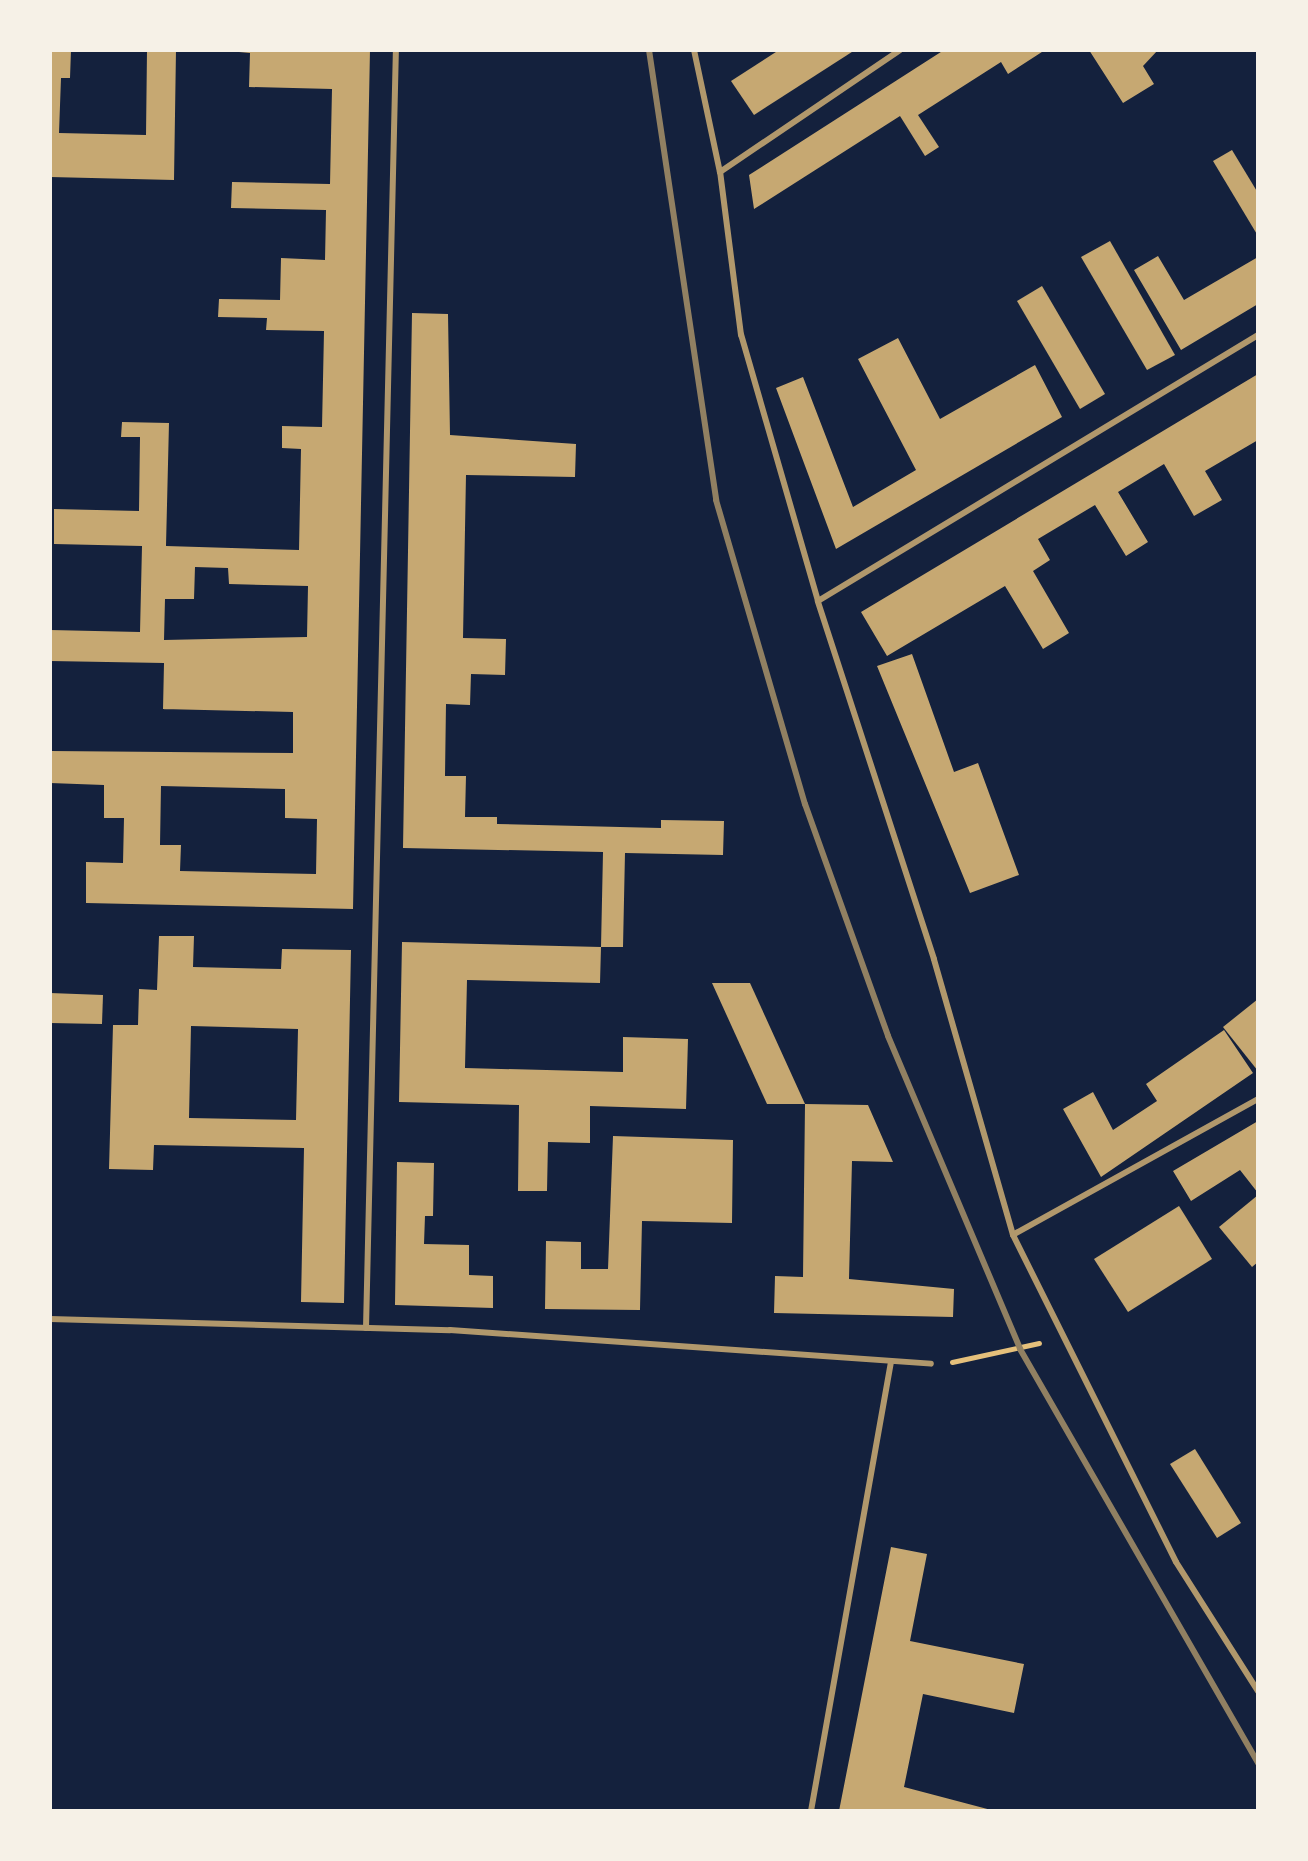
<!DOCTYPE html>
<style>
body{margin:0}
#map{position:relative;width:1308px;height:1861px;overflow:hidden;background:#14213d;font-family:"Noto Sans",sans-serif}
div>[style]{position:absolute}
.building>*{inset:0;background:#c6a872}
.path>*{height:5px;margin:-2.5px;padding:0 2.5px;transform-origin:2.5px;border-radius:2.5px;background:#e5c07b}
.service>*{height:6px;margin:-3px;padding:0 3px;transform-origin:3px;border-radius:3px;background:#b1986c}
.rail>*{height:6px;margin:-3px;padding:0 3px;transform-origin:3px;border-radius:3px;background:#918062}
span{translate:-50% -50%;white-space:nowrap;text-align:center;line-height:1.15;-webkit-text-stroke:8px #f6f1e7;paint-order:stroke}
.frame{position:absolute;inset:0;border:52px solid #f6f1e7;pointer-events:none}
</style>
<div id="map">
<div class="building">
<div style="clip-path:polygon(50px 50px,71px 50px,70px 78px,61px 78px,59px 133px,146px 135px,147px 50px,176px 50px,174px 180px,50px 177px)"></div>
<div style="clip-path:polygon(evenodd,217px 50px,370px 50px,353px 909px,86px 903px,86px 862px,123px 863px,124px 818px,104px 818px,104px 785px,50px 783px,50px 751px,293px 753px,293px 712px,163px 709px,164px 663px,50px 661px,50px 630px,140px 632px,142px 546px,54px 544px,54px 509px,139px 511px,140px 437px,121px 437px,122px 422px,169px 423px,166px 546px,299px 550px,301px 449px,282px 448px,282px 426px,322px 427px,324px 331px,266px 330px,267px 318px,218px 317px,219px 299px,280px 300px,281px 258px,325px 260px,326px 210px,231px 208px,232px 182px,330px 184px,332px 89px,249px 87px,250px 53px,217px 50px,195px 567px,228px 568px,229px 584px,308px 586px,307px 637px,164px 640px,165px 599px,194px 599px,195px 567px,217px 50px,161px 786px,285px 789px,285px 818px,317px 819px,316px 874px,180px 871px,181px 845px,160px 845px,161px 786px)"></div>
<div style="clip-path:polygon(779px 50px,855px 50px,754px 115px,731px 81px)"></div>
<div style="clip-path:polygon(944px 50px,1045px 50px,1008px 74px,1001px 62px,918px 115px,939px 147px,925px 156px,900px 116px,754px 209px,749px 175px)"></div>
<div style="clip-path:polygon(1089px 50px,1158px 50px,1143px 66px,1154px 84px,1123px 103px)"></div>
<div style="clip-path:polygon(1232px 150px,1258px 193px,1258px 236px,1213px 161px)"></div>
<div style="clip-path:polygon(1110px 241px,1175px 355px,1147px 370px,1081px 257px)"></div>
<div style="clip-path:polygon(1158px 256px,1184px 300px,1258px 257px,1258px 304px,1181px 350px,1134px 270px)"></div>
<div style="clip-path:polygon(1042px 286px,1105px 394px,1080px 409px,1017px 301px)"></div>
<div style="clip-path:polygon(412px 313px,448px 314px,450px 435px,576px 444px,575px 477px,466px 475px,463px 638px,506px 639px,505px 675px,471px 674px,470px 705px,446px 704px,445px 776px,466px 776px,465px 817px,497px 817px,497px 824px,661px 828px,661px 820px,724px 821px,723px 855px,625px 853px,623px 947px,601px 947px,600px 983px,467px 980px,465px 1068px,623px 1072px,623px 1037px,688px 1039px,686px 1109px,590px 1106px,590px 1143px,548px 1142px,547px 1191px,518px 1191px,519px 1105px,399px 1102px,402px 942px,601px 947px,603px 852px,403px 848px)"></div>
<div style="clip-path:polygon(898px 338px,940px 419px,1035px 365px,1062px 417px,836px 549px,776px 388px,803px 377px,853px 507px,916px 470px,858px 359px)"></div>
<div style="clip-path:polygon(1258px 374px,1258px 440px,1205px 471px,1222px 500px,1194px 516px,1164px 464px,1118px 492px,1148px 542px,1126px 556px,1095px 505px,1038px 539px,1050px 560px,1033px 571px,1069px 633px,1043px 649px,1005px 586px,887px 656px,861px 612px)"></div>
<div style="clip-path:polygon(912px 654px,954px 772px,978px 763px,1019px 875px,970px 893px,877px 666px)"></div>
<div style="clip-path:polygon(evenodd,159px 936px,194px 936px,193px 967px,281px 969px,282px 949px,351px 950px,344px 1303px,301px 1302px,304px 1148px,154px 1145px,153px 1170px,109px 1169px,113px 1025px,138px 1025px,139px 989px,157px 990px,159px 936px,191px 1026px,298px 1029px,296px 1120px,189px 1118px,191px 1026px)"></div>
<div style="clip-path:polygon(712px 983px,750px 983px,805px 1104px,767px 1104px)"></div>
<div style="clip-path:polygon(50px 993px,103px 995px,102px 1024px,50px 1023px)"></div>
<div style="clip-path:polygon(1258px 999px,1258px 1071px,1223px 1027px)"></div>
<div style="clip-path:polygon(1224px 1030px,1253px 1073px,1101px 1177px,1063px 1109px,1093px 1092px,1113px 1130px,1157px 1101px,1146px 1084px)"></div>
<div style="clip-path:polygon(805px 1104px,868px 1105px,893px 1162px,852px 1161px,849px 1279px,954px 1289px,953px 1317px,774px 1313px,775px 1276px,803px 1277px)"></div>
<div style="clip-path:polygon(1258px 1121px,1258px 1193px,1240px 1170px,1191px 1201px,1173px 1171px)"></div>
<div style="clip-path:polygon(613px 1136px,733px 1140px,732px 1223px,642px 1221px,640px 1310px,545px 1309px,546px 1241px,581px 1242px,581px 1269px,608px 1269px)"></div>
<div style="clip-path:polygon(397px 1162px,434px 1163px,433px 1216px,425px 1216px,424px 1244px,469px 1245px,469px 1275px,493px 1276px,493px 1308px,395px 1305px)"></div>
<div style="clip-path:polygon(1258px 1195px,1258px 1262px,1252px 1267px,1219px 1227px)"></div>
<div style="clip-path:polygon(1179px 1206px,1212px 1259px,1128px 1312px,1094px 1259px)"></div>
<div style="clip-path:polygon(1195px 1449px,1241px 1523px,1217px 1538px,1170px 1464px)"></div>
<div style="clip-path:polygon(891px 1547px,927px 1554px,910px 1641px,1024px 1664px,1014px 1713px,923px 1694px,904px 1787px,995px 1811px,839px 1811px)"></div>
</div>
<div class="path">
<div style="left:952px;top:1362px;width:89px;rotate:-12.3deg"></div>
</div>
<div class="service">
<div style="left:694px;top:50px;width:125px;rotate:78deg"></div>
<div style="left:818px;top:601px;width:277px;rotate:-106.1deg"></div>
<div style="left:741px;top:335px;width:164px;rotate:-97.3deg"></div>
<div style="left:720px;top:172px;width:217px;rotate:-34.1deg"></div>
<div style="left:1258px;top:1099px;width:280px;rotate:151deg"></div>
<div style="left:1013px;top:1235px;width:365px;rotate:63.5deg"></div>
<div style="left:1176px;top:1562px;width:153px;rotate:57.6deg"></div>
<div style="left:1013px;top:1235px;width:287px;rotate:-106deg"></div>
<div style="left:934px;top:959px;width:376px;rotate:-108deg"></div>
<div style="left:818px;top:601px;width:514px;rotate:-31.15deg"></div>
<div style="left:50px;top:1319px;width:400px;rotate:1.6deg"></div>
<div style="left:450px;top:1330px;width:482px;rotate:4deg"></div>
<div style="left:366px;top:1328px;width:1278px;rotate:-88.66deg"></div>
<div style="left:811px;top:1811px;width:456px;rotate:-79.9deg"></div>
</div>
<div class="rail">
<div style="left:649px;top:50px;width:455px;rotate:81.5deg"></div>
<div style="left:716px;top:500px;width:317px;rotate:73.7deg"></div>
<div style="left:805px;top:804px;width:246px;rotate:70.3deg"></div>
<div style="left:888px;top:1036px;width:340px;rotate:67.1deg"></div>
<div style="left:1020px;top:1349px;width:478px;rotate:60.1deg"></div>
</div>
<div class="frame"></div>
</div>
